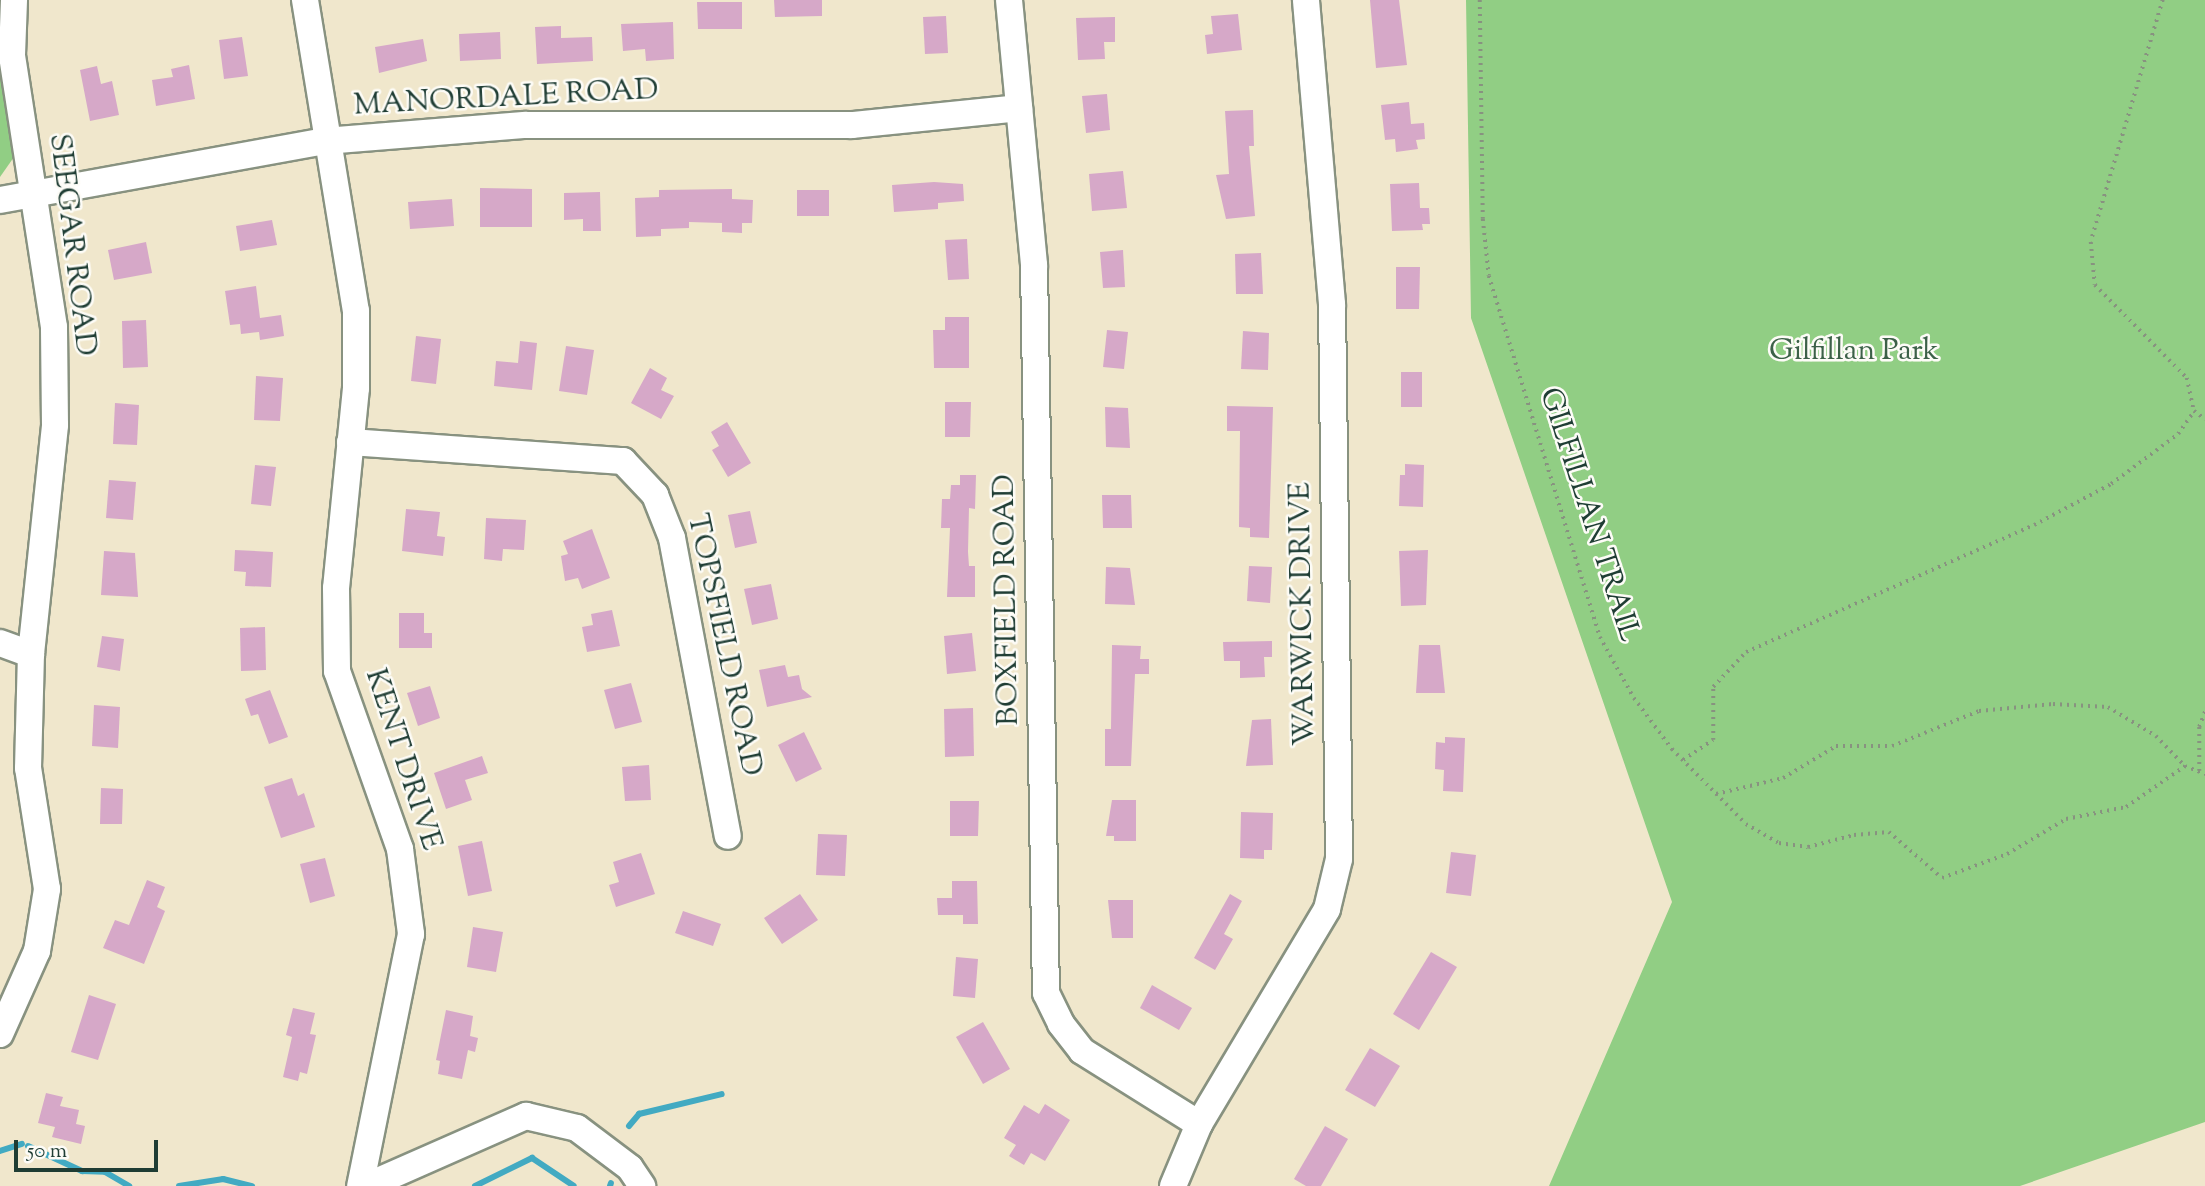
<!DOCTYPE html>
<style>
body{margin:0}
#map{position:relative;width:2205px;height:1186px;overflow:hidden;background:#f0e7cc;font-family:"Sorts Mill Goudy",serif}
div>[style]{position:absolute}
.green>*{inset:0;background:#91ce84}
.stream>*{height:6px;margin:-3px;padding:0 3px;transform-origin:3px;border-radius:3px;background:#42aac2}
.building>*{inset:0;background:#d6a8c8}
.path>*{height:3.5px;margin-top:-1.75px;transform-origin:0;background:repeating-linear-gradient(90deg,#889280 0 2px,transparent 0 7px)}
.roads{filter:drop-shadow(2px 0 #889280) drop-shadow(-2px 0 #889280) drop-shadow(0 2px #889280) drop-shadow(0 -2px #889280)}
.minor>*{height:26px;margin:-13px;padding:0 13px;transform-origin:13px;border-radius:13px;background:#fff}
span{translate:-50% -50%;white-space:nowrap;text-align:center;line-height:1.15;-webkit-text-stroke:5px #fdfcf7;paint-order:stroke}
.street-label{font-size:30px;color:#1f3d34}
.park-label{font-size:30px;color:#3c6148}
.scale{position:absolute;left:14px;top:1140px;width:144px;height:32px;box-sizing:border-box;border:4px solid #1f3d34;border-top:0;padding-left:9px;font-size:21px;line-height:24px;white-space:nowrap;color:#1f3d34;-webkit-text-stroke:5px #fdfcf7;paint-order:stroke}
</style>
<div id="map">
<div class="green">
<div style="clip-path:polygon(1466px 0,2205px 0,2205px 1122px,2020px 1186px,1549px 1186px,1672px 902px,1471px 318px)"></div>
<div style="clip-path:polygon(0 61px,17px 140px,14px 157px,0 177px)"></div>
</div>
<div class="stream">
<div style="left:629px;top:1126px;width:16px;rotate:-50deg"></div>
<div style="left:639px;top:1114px;width:85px;rotate:-13.5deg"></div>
<div style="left:28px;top:1146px;width:60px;rotate:24.8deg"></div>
<div style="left:82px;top:1171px;width:23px;rotate:2deg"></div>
<div style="left:105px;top:1172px;width:28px;rotate:30deg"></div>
<div style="left:0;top:1151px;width:23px;rotate:-18deg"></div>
<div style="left:179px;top:1186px;width:45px;rotate:-9deg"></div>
<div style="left:223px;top:1179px;width:30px;rotate:14deg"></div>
<div style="left:475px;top:1186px;width:64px;rotate:-26.2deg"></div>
<div style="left:532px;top:1158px;width:50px;rotate:33.7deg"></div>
<div style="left:610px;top:1186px;width:3px;rotate:-72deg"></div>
</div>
<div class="building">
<div style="clip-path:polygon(774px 0,822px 0,822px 16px,775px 17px)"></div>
<div style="clip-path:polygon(1370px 0,1399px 0,1407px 65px,1376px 68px)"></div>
<div style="clip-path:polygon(697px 2px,742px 2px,742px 29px,698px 29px)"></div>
<div style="clip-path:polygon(1238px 14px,1242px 50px,1207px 54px,1205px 35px,1213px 34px,1211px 16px)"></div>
<div style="clip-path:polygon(946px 16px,948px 53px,925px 54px,923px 17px)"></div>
<div style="clip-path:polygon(1115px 17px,1115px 42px,1104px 42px,1105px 59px,1078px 60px,1076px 18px)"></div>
<div style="clip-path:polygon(673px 22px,674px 59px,646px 61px,645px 49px,623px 51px,621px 24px)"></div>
<div style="clip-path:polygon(561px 26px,561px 38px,592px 37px,593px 61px,537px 64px,535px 27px)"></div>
<div style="clip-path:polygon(500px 32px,501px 59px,460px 61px,459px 34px)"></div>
<div style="clip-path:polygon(242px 37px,248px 76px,224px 79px,219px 40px)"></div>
<div style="clip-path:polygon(423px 39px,427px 61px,379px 73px,375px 47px)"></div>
<div style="clip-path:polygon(189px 65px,195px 99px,156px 106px,152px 80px,173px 77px,171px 69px)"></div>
<div style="clip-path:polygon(97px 66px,101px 84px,112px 81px,119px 115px,90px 121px,80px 70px)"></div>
<div style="clip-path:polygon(1107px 94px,1110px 130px,1086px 133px,1082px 96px)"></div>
<div style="clip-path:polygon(1409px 102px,1411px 124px,1424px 123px,1425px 139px,1416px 140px,1418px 149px,1396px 152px,1395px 139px,1385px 140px,1381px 105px)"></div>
<div style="clip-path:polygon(1253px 110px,1254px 146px,1249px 146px,1255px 216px,1226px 219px,1216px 175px,1229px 174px,1225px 111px)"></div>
<div style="clip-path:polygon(1123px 171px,1127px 208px,1092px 211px,1089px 174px)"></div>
<div style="clip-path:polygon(934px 182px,963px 184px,964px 201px,938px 203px,938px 209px,894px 212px,892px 185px)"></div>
<div style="clip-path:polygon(1419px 183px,1420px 208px,1429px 208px,1430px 224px,1422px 224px,1423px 230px,1392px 231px,1390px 184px)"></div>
<div style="clip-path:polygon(480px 188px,532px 189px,532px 227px,480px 227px)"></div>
<div style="clip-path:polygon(732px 189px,732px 199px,753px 200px,752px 223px,742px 223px,742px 233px,722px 232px,722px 223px,689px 222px,689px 228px,661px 229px,661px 236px,636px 237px,635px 198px,659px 197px,659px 190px)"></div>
<div style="clip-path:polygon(797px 190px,829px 190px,829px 216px,797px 216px)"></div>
<div style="clip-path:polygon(600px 192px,601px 231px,583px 231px,583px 219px,564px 220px,564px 193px)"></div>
<div style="clip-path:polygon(452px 199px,454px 226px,410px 229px,408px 202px)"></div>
<div style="clip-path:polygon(272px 220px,277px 245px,240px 251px,236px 226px)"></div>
<div style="clip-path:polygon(967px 239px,969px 279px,948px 280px,945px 240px)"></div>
<div style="clip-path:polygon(146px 242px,152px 273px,114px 280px,108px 250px)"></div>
<div style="clip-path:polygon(1123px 250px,1125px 287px,1103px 288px,1100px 252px)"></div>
<div style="clip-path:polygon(1261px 253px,1263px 294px,1236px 294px,1235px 254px)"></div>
<div style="clip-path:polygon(1396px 267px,1420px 267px,1419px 309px,1396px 309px)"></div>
<div style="clip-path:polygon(256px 286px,260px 318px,281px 315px,284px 336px,260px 340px,259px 332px,241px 334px,240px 324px,230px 325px,225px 291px)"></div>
<div style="clip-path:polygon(945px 317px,969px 317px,969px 368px,934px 368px,933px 330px,945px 330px)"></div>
<div style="clip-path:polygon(146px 320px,148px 367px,123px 368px,122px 321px)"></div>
<div style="clip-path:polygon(1107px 330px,1128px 332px,1124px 369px,1103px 367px)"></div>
<div style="clip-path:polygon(1243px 331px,1269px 333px,1268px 370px,1241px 369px)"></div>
<div style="clip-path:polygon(416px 336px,441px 339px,436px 384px,411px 381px)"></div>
<div style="clip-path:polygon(520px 341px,537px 343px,532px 390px,494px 386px,496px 361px,518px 363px)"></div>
<div style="clip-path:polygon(566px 346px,594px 350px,587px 395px,559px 391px)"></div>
<div style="clip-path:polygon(650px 368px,667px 378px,661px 390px,674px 396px,661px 419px,631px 403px)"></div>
<div style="clip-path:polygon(1401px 372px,1422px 372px,1422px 407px,1401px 407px)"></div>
<div style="clip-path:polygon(256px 376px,283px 378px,280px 421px,254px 420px)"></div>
<div style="clip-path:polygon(945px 402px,971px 402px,970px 437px,945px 437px)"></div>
<div style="clip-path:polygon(115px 403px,139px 405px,137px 445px,113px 444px)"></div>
<div style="clip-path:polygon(1227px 406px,1273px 407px,1269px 538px,1250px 537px,1250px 528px,1239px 527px,1240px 431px,1227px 431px)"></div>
<div style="clip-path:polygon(1105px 407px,1128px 408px,1130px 448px,1106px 447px)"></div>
<div style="clip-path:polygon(727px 422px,751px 463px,728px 477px,712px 450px,719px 446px,711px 432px)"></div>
<div style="clip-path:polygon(1405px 464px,1424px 465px,1423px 507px,1399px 506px,1400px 475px,1405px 475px)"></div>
<div style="clip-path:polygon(255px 465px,276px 467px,271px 506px,251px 504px)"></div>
<div style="clip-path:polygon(960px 475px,976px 475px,975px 509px,969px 508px,968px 552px,969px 566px,975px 566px,975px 597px,947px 597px,950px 528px,941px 528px,942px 499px,950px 499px,951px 485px,960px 485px)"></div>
<div style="clip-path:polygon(109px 480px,136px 482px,133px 520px,106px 518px)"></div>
<div style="clip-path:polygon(1102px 495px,1131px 495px,1132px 528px,1103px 528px)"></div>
<div style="clip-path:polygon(406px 509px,440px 512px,437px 536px,445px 537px,443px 556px,402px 551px)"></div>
<div style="clip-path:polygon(750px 511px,757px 543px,735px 548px,728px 515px)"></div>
<div style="clip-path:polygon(486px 518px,526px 520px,524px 550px,503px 549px,502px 561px,484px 559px)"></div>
<div style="clip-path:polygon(592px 529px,610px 578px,582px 589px,578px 578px,565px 581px,561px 556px,568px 554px,563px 541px)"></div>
<div style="clip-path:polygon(235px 550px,273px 552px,271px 587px,245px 586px,246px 572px,234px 571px)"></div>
<div style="clip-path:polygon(1428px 550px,1426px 605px,1401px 606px,1399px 551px)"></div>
<div style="clip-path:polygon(104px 551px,135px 553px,138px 597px,101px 595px)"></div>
<div style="clip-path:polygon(1249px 566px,1272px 567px,1270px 603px,1247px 601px)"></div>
<div style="clip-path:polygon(1106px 567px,1130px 568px,1135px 605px,1105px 604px)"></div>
<div style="clip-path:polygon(771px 584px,778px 619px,752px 625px,744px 589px)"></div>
<div style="clip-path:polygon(612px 610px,620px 646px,587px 652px,582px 627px,593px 625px,591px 614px)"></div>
<div style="clip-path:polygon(399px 613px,424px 613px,424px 633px,432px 633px,432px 648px,399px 648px)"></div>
<div style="clip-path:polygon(265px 627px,266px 670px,241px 671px,240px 628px)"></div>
<div style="clip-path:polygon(972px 633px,976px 671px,947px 674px,944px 636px)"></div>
<div style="clip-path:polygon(102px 636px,124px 639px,120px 671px,97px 667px)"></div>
<div style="clip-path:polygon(1272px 641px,1272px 657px,1264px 657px,1265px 677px,1240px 678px,1240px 661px,1224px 661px,1223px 642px)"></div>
<div style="clip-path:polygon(1112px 645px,1141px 646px,1140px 659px,1149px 659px,1149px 674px,1135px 674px,1131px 766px,1105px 766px,1105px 729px,1111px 729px)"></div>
<div style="clip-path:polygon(1419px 645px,1440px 645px,1445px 693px,1416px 693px)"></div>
<div style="clip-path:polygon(785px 665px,788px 677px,799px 675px,802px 689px,812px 697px,767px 707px,759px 670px)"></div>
<div style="clip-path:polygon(631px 683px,642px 722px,615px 729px,604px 690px)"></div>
<div style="clip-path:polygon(430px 686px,440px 718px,418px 726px,407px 693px)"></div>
<div style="clip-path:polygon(270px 690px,288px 737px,269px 744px,258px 714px,251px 716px,245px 699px)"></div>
<div style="clip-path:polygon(94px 705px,120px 707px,118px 748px,92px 746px)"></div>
<div style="clip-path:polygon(973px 708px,974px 756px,945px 757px,944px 709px)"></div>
<div style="clip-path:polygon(1271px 719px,1273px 765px,1246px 766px,1252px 720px)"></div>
<div style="clip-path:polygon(804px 732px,822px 769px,796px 782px,778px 745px)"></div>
<div style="clip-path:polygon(1445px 737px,1465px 738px,1463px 792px,1443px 791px,1444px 770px,1435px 769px,1436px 742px,1445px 743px)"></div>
<div style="clip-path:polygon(482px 756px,488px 773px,465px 780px,472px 800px,446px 809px,434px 773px)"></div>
<div style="clip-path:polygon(649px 765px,651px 800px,625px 801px,622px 767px)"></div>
<div style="clip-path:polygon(292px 778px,298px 796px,304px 793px,315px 827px,281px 838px,264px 787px)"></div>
<div style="clip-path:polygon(101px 788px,123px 789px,122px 824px,100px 824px)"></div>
<div style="clip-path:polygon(1112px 800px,1136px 800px,1136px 841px,1114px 841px,1114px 836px,1106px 836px)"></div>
<div style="clip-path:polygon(950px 801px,979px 801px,978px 836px,950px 836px)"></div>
<div style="clip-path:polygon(1241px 812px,1273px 813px,1272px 850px,1264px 850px,1264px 859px,1240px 858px)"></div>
<div style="clip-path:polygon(818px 834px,847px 835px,845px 876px,816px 875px)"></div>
<div style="clip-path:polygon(482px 841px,492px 891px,468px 896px,458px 846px)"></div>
<div style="clip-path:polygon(1451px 852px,1476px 855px,1471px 896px,1446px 893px)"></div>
<div style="clip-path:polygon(641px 853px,655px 894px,616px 907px,609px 885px,619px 882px,613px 862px)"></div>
<div style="clip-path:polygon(325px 858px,335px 896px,310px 903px,300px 864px)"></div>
<div style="clip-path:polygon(147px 880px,165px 887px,157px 907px,165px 911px,144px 964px,103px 948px,115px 920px,129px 925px)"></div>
<div style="clip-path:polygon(952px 881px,977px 881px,978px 924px,963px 924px,963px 915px,938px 915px,937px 898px,952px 898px)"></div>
<div style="clip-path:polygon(800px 894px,818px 920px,782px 944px,764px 918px)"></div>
<div style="clip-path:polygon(1230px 894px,1242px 901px,1224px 934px,1233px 939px,1215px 970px,1194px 958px)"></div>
<div style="clip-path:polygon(1108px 900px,1133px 900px,1133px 938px,1112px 938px)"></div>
<div style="clip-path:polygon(683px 911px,721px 924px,713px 946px,675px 933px)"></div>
<div style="clip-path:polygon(473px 927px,503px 932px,496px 972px,467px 967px)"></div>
<div style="clip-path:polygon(1431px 952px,1457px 967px,1419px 1030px,1393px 1014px)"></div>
<div style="clip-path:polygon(956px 957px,978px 959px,975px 998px,953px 996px)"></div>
<div style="clip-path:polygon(1152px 985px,1192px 1008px,1179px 1030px,1140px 1008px)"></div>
<div style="clip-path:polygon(89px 995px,116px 1004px,98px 1060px,71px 1052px)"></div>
<div style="clip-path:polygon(293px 1008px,315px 1013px,310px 1034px,316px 1035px,307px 1074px,300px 1072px,298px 1081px,283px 1077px,292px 1037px,286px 1035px)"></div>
<div style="clip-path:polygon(446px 1010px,473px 1016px,470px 1036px,478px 1038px,475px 1052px,468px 1050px,462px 1079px,438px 1074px,440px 1061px,436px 1060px)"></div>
<div style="clip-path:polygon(983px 1022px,1010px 1069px,983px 1084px,956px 1037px)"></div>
<div style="clip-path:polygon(1370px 1048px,1400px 1066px,1375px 1107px,1345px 1090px)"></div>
<div style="clip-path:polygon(46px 1093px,63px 1097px,60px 1106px,79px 1110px,76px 1124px,85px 1126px,81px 1144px,52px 1137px,55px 1127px,38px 1123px)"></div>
<div style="clip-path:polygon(1045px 1104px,1070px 1120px,1045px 1161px,1031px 1153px,1024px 1165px,1009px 1156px,1016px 1145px,1004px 1138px,1024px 1105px,1039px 1114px)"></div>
<div style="clip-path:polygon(1325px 1126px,1348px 1139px,1321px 1186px,1306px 1186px,1294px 1179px)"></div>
</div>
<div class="path">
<div style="left:1480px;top:0;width:219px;rotate:89.2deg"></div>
<div style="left:1483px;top:219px;width:57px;rotate:84deg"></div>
<div style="left:1489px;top:276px;width:378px;rotate:72.9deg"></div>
<div style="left:1600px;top:637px;width:70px;rotate:60.9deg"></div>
<div style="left:1634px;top:698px;width:64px;rotate:53.3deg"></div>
<div style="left:1672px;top:749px;width:105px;rotate:45.4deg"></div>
<div style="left:1746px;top:824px;width:38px;rotate:30deg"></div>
<div style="left:1779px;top:843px;width:29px;rotate:8deg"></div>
<div style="left:1808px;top:847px;width:48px;rotate:-14.6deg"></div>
<div style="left:1854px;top:835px;width:35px;rotate:-5deg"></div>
<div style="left:1889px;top:832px;width:70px;rotate:41deg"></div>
<div style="left:1942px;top:878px;width:69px;rotate:-20.3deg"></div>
<div style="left:2007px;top:854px;width:69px;rotate:-30.7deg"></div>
<div style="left:2066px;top:819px;width:61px;rotate:-11.3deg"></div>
<div style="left:2126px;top:807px;width:72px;rotate:-34.8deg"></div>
<div style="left:2185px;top:766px;width:22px;rotate:22deg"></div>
<div style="left:2163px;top:0;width:252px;rotate:106.6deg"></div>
<div style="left:2091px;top:242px;width:43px;rotate:84.7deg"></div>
<div style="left:2095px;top:285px;width:131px;rotate:45.3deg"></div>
<div style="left:2187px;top:378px;width:34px;rotate:78deg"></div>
<div style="left:2194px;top:411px;width:14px;rotate:36deg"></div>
<div style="left:1683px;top:760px;width:36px;rotate:-34deg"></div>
<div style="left:1713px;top:740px;width:53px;rotate:-90deg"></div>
<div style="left:1713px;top:687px;width:48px;rotate:-46.7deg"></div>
<div style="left:1746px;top:652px;width:315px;rotate:-23.8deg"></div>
<div style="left:2034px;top:525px;width:87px;rotate:-28deg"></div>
<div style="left:2111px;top:484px;width:84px;rotate:-36.7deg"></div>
<div style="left:2178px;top:434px;width:28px;rotate:-55deg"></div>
<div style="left:2199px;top:771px;width:44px;rotate:-90deg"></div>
<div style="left:2199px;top:727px;width:17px;rotate:-69deg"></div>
<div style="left:1716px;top:794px;width:69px;rotate:-13.4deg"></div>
<div style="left:1783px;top:778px;width:62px;rotate:-31.1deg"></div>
<div style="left:1836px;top:746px;width:56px"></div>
<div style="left:1892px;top:746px;width:94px;rotate:-21.9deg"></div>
<div style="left:1979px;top:711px;width:74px;rotate:-5.4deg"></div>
<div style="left:2053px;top:704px;width:55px;rotate:3.1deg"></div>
<div style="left:2108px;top:707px;width:56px;rotate:31.1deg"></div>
<div style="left:2156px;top:736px;width:42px;rotate:46deg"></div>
</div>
<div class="roads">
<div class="minor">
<div style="left:305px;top:0;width:315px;rotate:80.7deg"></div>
<div style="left:356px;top:311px;width:77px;rotate:90deg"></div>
<div style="left:356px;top:388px;width:201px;rotate:95.7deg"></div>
<div style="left:336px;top:588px;width:83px;rotate:89.3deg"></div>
<div style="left:337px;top:671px;width:189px;rotate:70.5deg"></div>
<div style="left:400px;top:849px;width:86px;rotate:82.6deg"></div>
<div style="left:411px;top:934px;width:257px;rotate:101.4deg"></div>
<div style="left:1009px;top:0;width:266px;rotate:84.6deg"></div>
<div style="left:1034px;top:265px;width:728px;rotate:89.06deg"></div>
<div style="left:1046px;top:993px;width:34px;rotate:64deg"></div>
<div style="left:1061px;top:1024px;width:34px;rotate:52deg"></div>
<div style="left:1082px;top:1051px;width:138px;rotate:32deg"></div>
<div style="left:0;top:200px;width:330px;rotate:-10.3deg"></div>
<div style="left:325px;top:141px;width:202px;rotate:-4.6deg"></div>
<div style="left:526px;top:125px;width:326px"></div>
<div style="left:852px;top:125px;width:168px;rotate:-5.8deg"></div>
<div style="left:350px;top:442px;width:274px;rotate:4deg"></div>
<div style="left:623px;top:461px;width:47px;rotate:46.7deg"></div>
<div style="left:655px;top:495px;width:46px;rotate:68.4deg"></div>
<div style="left:672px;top:538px;width:303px;rotate:79.4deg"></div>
<div style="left:0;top:643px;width:33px;rotate:20deg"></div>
<div style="left:0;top:1034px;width:91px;rotate:-66deg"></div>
<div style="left:37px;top:951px;width:63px;rotate:-80.8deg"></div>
<div style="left:47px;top:889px;width:122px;rotate:-98.9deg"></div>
<div style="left:28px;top:768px;width:114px;rotate:-88.5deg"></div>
<div style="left:31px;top:654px;width:230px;rotate:-84deg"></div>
<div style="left:55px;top:425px;width:98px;rotate:-90.6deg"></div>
<div style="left:54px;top:327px;width:275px;rotate:-98.8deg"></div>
<div style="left:12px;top:55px;width:55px;rotate:-87.9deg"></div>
<div style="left:367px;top:1186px;width:174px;rotate:-23.8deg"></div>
<div style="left:526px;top:1116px;width:52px;rotate:13.2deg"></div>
<div style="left:577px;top:1128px;width:66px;rotate:37deg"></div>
<div style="left:630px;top:1168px;width:22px;rotate:56deg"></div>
<div style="left:1173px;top:1186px;width:67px;rotate:-67.2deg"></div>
<div style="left:1199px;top:1124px;width:250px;rotate:-59.2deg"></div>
<div style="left:1327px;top:909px;width:51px;rotate:-76.5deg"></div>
<div style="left:1339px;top:859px;width:555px;rotate:-90.72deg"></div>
<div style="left:1332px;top:304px;width:305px;rotate:-94.9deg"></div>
</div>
</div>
<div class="street-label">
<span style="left:506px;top:99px;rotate:-3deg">MANORDALE ROAD</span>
<span style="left:71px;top:245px;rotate:83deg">SEEGAR ROAD</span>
<span style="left:1588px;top:515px;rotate:72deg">GILFILLAN TRAIL</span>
<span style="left:1008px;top:600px;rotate:-91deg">BOXFIELD ROAD</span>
<span style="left:1304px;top:614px;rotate:-91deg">WARWICK DRIVE</span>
<span style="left:723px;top:645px;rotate:78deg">TOPSFIELD ROAD</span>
<span style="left:402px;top:760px;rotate:72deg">KENT DRIVE</span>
</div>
<div class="park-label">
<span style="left:1854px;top:352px">Gilfillan Park</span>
</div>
<div class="scale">50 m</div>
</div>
